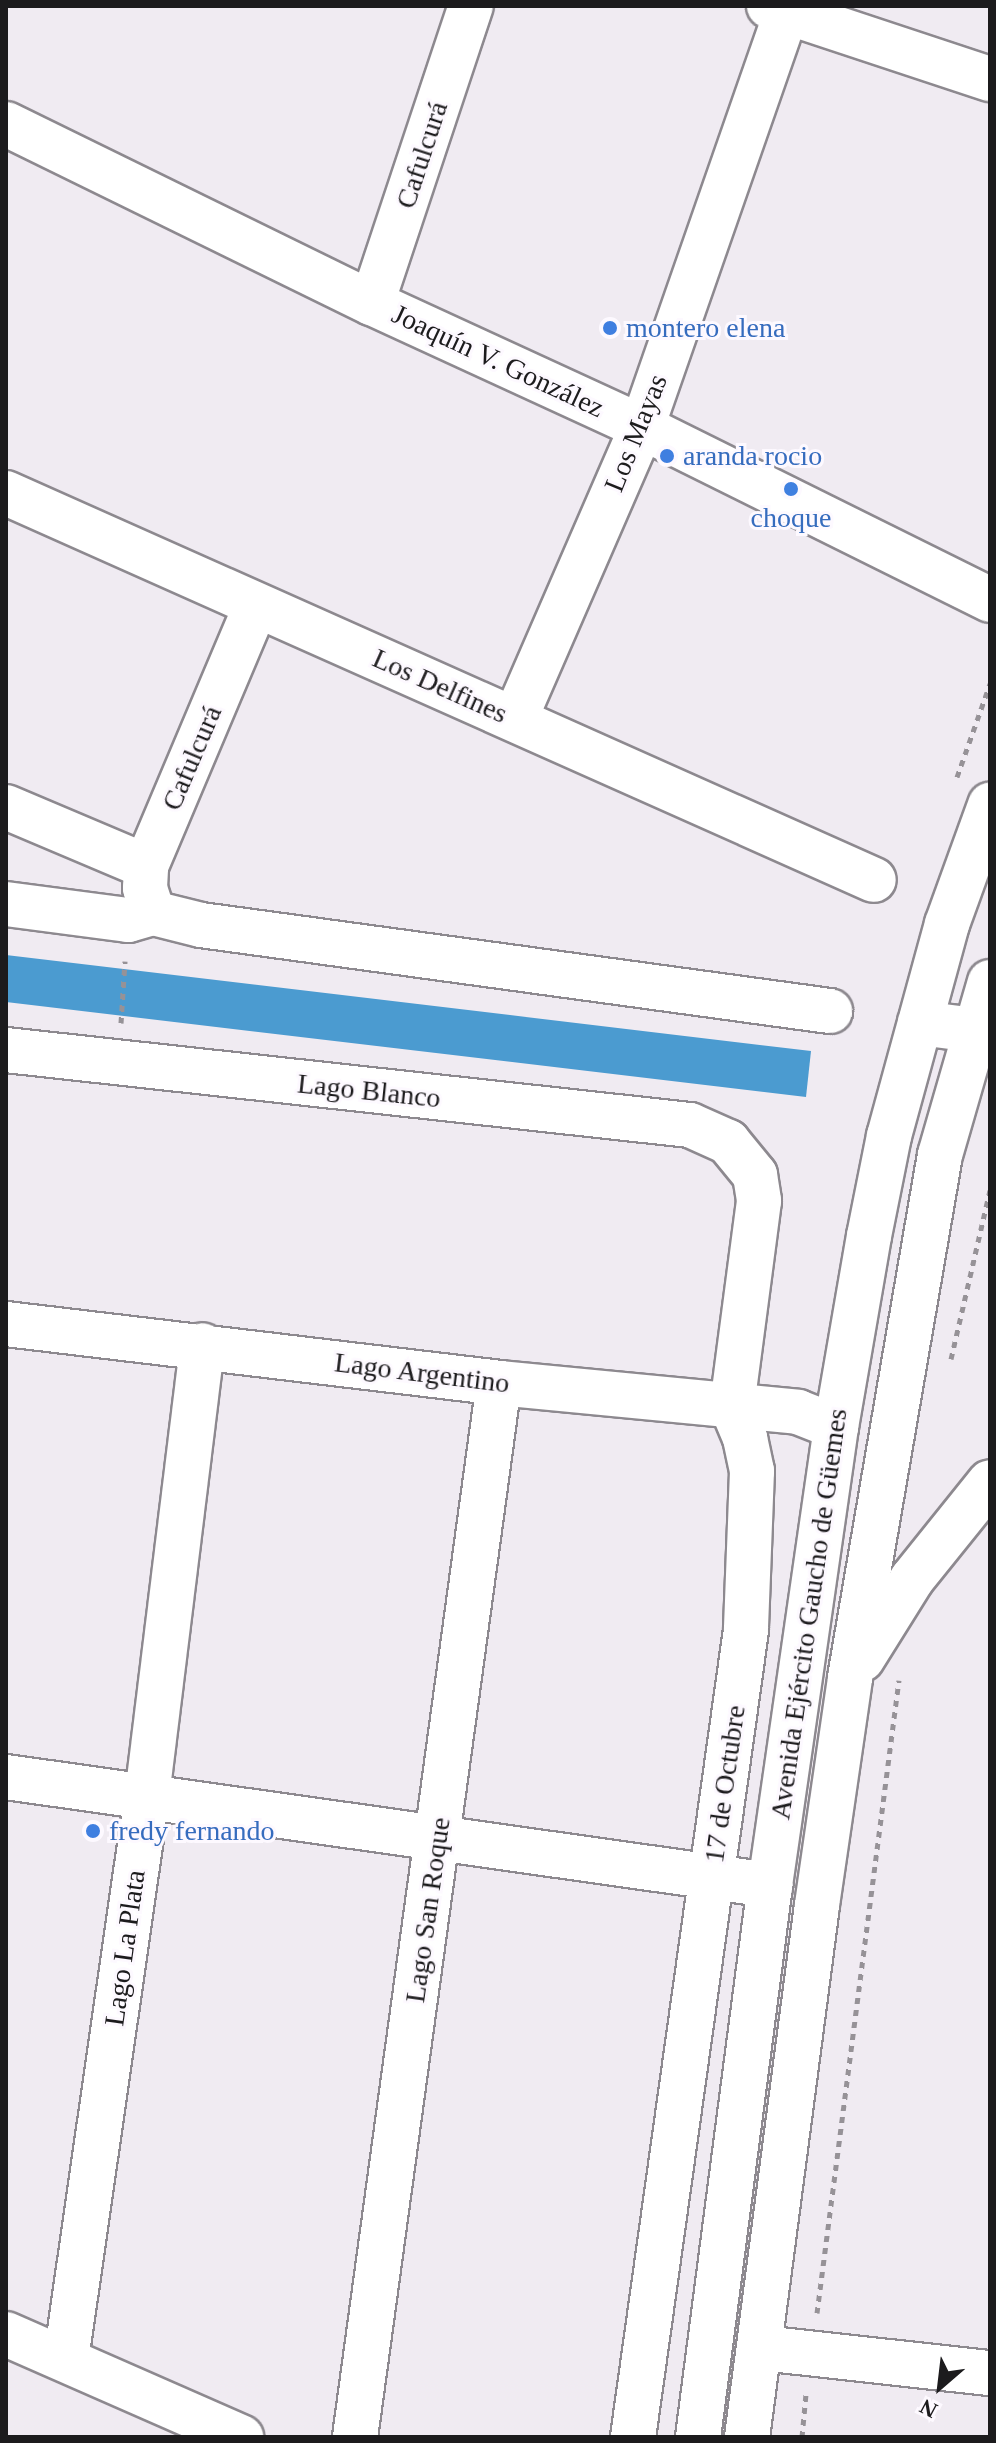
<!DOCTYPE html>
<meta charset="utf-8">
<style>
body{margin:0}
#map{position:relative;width:996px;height:2443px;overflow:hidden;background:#f0ebf2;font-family:"Times New Roman",serif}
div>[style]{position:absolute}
.water>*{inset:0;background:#4b9bd0}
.path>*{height:5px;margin-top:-2.5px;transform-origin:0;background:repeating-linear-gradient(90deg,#969297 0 6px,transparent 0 12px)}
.roads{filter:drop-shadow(2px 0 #8d898f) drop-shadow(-2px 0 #8d898f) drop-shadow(0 2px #8d898f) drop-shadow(0 -2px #8d898f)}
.minor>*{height:44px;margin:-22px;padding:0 22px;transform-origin:22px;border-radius:22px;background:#fff}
.tertiary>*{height:44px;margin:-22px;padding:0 22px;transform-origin:22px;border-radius:22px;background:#fff}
.primary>*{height:44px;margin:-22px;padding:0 22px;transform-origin:22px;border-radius:22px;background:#fff}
.dots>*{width:22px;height:22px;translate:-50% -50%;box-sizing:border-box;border:4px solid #fdf9ff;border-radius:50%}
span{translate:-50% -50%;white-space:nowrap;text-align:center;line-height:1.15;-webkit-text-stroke:6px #fdf9ff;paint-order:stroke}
.street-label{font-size:28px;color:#1c1b1d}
.shop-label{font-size:28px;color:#366cbe}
.left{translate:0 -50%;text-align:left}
.frame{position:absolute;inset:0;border:8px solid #1c1b1d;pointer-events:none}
.north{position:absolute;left:900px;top:2347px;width:80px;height:80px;-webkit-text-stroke:6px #fdf9ff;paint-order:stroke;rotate:208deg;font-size:22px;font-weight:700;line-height:32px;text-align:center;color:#1c1b1d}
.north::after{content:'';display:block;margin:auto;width:28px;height:36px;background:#1c1b1d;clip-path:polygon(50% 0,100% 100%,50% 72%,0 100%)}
</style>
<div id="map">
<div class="water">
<div style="clip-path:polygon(6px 955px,811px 1051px,806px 1097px,6px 1002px)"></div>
</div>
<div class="path">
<div style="left:957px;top:777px;width:99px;rotate:-70.5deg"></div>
<div style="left:121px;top:1023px;width:62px;rotate:-86.3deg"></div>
<div style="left:951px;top:1359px;width:173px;rotate:-77deg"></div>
<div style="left:817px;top:2313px;width:638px;rotate:-82.62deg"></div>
<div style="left:802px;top:2437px;width:43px;rotate:-84.7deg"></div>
</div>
<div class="roads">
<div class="minor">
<div style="left:769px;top:6px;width:233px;rotate:18.3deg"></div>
<div style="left:6px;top:124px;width:407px;rotate:26.1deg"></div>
<div style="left:372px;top:303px;width:297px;rotate:24.7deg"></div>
<div style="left:642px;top:427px;width:389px;rotate:26.4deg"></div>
<div style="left:372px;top:303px;width:313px;rotate:-71.6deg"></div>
<div style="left:6px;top:493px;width:950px;rotate:24.03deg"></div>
<div style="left:515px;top:719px;width:318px;rotate:-66.5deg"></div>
<div style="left:642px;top:427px;width:446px;rotate:-70.8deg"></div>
<div style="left:6px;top:807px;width:152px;rotate:22.9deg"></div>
<div style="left:6px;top:904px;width:123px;rotate:7.5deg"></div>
<div style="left:128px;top:920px;width:26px;rotate:-16deg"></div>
<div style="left:153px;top:913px;width:49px;rotate:14deg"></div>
<div style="left:201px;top:925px;width:635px;rotate:7.79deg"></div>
<div style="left:153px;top:913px;width:26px;rotate:-108deg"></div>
<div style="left:145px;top:888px;width:22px;rotate:-87deg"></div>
<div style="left:146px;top:866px;width:282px;rotate:-67.1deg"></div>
<div style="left:6px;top:1050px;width:688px;rotate:6.26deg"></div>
<div style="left:690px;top:1125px;width:42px;rotate:24.1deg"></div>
<div style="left:728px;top:1142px;width:43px;rotate:50.7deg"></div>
<div style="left:755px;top:1175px;width:26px;rotate:81deg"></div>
<div style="left:759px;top:1201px;width:208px;rotate:97.5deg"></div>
<div style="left:732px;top:1407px;width:34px;rotate:67deg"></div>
<div style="left:745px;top:1438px;width:34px;rotate:78deg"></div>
<div style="left:752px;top:1471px;width:159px;rotate:92.2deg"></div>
<div style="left:746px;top:1630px;width:815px;rotate:97.97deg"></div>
<div style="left:6px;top:1324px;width:497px;rotate:6.8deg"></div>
<div style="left:499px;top:1383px;width:300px;rotate:5.5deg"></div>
<div style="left:798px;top:1412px;width:41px;rotate:21.5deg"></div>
<div style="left:6px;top:1777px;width:772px;rotate:8.05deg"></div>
<div style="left:6px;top:2334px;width:257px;rotate:23.7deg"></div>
<div style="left:762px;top:2348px;width:229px;rotate:6.3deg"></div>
<div style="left:66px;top:2359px;width:569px;rotate:-81.81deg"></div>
<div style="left:147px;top:1796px;width:454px;rotate:-83deg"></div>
<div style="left:355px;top:2437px;width:1064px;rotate:-82.22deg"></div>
</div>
<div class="tertiary">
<div style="left:920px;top:1023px;width:71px;rotate:7.3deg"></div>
</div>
<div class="primary">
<div style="left:862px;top:1659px;width:94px;rotate:-58deg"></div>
<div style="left:912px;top:1579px;width:124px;rotate:-51.2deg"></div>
<div style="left:698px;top:2437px;width:557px;rotate:-82.57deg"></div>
<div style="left:770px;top:1885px;width:463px;rotate:-81.8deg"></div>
<div style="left:836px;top:1427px;width:194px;rotate:-80.2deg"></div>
<div style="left:869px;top:1236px;width:102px;rotate:-78.7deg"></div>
<div style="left:889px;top:1136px;width:220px;rotate:-74.7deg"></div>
<div style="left:947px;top:924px;width:127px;rotate:-70.1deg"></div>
<div style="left:747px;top:2437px;width:537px;rotate:-82.5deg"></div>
<div style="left:817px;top:1905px;width:229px;rotate:-81.7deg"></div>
<div style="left:850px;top:1678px;width:531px;rotate:-80.24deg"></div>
<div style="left:940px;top:1155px;width:180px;rotate:-73.9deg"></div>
</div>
</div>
<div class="dots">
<div style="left:610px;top:328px;background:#3f7fe0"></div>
<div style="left:667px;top:456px;background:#3f7fe0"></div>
<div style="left:791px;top:489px;background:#3f7fe0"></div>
<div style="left:93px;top:1831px;background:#3f7fe0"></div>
</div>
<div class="street-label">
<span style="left:422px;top:155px;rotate:-72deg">Cafulcurá</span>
<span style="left:498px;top:361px;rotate:25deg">Joaquín V. González</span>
<span style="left:636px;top:433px;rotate:-68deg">Los Mayas</span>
<span style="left:440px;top:686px;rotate:24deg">Los Delfines</span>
<span style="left:192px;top:758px;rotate:-67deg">Cafulcurá</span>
<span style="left:369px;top:1091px;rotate:6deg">Lago Blanco</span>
<span style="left:422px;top:1373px;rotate:7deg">Lago Argentino</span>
<span style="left:809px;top:1614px;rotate:-82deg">Avenida Ejército Gaucho de Güemes</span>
<span style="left:725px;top:1784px;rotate:-82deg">17 de Octubre</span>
<span style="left:428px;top:1910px;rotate:-82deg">Lago San Roque</span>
<span style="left:125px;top:1948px;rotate:-82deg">Lago La Plata</span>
</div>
<div class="shop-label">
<span class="left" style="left:626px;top:328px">montero elena</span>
<span class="left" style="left:683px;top:456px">aranda rocio</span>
<span style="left:791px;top:518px">choque</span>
<span class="left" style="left:109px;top:1831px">fredy fernando</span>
</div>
<div class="frame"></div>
<div class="north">N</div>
</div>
